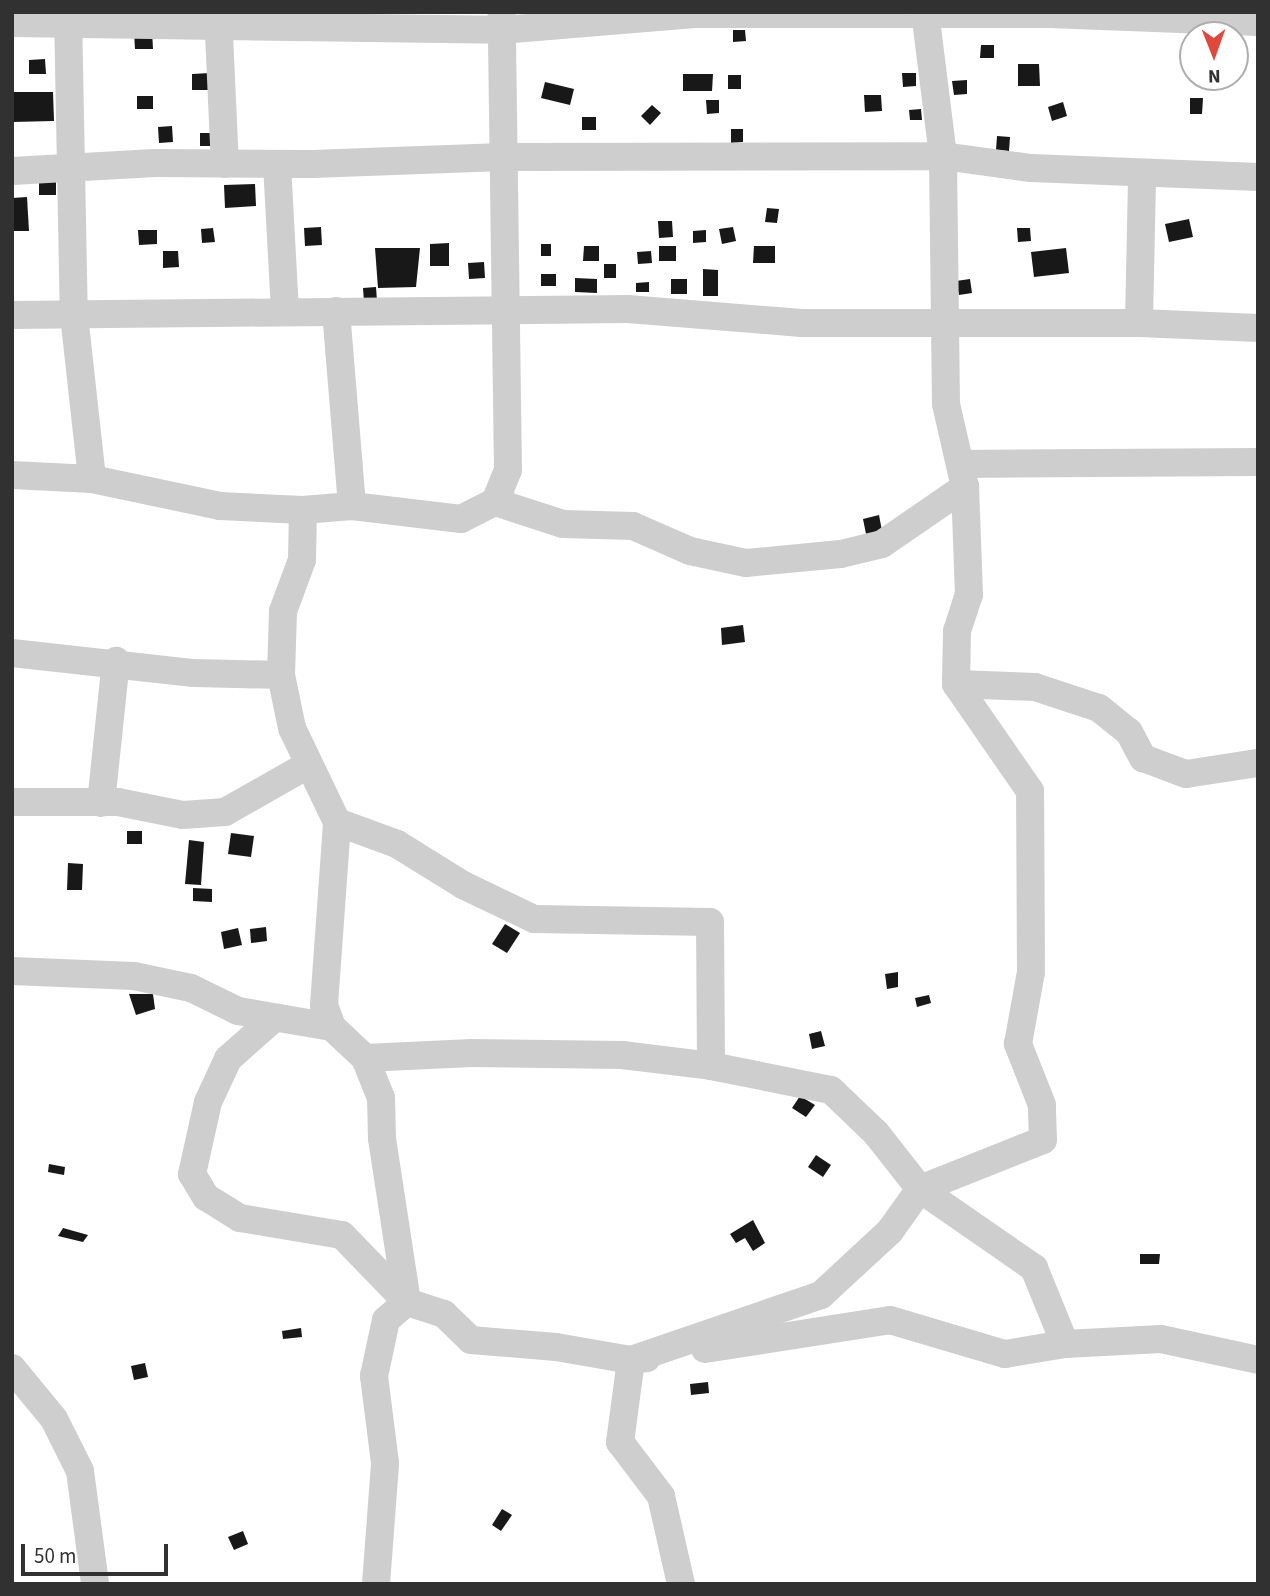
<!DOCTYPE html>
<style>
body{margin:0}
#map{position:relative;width:1270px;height:1596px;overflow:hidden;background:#fff;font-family:"Source Sans 3",sans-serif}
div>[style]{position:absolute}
.building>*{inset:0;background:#181818}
.minor>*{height:28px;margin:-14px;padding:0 14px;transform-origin:14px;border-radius:14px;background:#cecece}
span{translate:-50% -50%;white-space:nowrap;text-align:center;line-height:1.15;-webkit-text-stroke:7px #fff;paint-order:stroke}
.frame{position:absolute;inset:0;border:14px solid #313131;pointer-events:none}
.north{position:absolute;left:1179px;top:21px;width:70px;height:70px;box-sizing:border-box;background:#fff;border:2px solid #adadad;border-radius:50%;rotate:179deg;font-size:19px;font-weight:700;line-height:28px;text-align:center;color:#313131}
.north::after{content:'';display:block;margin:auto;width:24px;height:32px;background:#e1473a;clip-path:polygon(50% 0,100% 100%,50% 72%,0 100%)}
.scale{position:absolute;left:21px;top:1544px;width:147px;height:32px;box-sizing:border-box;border:4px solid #313131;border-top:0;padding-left:9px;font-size:21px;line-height:24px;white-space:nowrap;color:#313131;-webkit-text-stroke:5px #fff;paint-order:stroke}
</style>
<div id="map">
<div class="building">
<div style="clip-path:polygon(733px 30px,745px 30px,746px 41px,733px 42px)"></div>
<div style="clip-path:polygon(152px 31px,153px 49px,135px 49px,134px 32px)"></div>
<div style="clip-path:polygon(981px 45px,994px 45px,994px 58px,980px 58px)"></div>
<div style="clip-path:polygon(45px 59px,46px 74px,29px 74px,29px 60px)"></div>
<div style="clip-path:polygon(1018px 64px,1039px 64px,1040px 86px,1018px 86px)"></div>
<div style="clip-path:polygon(210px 73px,210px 90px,192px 90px,192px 74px)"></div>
<div style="clip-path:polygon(902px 73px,916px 73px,916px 86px,903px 87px)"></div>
<div style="clip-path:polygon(683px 74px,713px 74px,712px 91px,683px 91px)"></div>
<div style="clip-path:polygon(728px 75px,741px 75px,741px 89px,728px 89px)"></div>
<div style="clip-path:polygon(967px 80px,967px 94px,954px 95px,952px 81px)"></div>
<div style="clip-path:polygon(545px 82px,574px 89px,570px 105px,541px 98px)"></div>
<div style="clip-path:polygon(12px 92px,53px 92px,54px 121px,12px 122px)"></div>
<div style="clip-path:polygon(864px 95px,881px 95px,882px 111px,865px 112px)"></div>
<div style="clip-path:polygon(137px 96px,153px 96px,153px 109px,137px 109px)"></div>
<div style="clip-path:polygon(1190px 98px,1203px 98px,1202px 114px,1190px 114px)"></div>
<div style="clip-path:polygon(706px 100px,719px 100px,719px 113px,707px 114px)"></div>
<div style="clip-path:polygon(1063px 102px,1067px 116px,1052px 121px,1048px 107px)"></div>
<div style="clip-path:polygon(652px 105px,661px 113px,650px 125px,641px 116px)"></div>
<div style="clip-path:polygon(921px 109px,922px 120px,910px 120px,909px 110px)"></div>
<div style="clip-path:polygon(582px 117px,596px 117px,596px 130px,582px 130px)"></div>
<div style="clip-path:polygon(172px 126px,173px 142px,159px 143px,158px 127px)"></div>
<div style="clip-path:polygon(731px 129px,743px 129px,743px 142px,731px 143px)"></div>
<div style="clip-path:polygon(200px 133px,213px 133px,213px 146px,200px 146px)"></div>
<div style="clip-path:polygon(997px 136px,1010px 137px,1009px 151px,996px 150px)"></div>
<div style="clip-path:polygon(56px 180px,56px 195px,39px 195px,39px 181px)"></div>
<div style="clip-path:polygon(255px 184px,256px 206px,225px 208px,224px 185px)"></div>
<div style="clip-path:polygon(27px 197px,29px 231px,12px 231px,12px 198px)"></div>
<div style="clip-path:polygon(767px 208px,779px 209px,777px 223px,765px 222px)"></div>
<div style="clip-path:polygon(1189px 219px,1193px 237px,1169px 242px,1165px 224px)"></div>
<div style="clip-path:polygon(658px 221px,672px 221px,673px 237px,659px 238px)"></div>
<div style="clip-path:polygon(321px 227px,322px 245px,305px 246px,304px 228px)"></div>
<div style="clip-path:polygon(733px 227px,736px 241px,722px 244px,719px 229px)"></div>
<div style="clip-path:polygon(213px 228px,215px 242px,202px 243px,201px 229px)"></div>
<div style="clip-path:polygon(1017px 228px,1030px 228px,1031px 241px,1018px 242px)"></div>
<div style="clip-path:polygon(138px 230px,157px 230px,157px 244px,139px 245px)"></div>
<div style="clip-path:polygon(706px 230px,706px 242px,693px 243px,693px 231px)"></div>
<div style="clip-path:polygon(449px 243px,449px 266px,430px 266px,430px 244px)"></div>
<div style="clip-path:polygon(541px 244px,551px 244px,551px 256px,541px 256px)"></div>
<div style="clip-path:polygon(584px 246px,599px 246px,599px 261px,583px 261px)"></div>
<div style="clip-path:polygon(659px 246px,676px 246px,676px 261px,659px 261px)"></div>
<div style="clip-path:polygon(754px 246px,775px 246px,775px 263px,753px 263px)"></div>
<div style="clip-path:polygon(375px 248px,420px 248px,416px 287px,378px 288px)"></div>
<div style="clip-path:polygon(1066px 248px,1069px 273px,1034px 277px,1031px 252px)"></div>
<div style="clip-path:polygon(163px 251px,178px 251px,179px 267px,163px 268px)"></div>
<div style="clip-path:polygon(651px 251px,652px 263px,638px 264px,637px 252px)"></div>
<div style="clip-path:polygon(484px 262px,485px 278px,469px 279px,468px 263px)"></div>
<div style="clip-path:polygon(604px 264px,616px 264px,616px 278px,604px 278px)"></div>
<div style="clip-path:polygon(703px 269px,718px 270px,718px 296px,703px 296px)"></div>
<div style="clip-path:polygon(541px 274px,556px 274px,556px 286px,541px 286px)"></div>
<div style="clip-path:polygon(575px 278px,597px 279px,597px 293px,575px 292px)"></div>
<div style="clip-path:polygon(671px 279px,687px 279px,687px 294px,671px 294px)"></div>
<div style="clip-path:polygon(970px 279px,972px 293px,959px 295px,956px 281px)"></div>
<div style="clip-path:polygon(649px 282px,649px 292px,636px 292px,636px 283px)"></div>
<div style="clip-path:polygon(376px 287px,377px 301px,364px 302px,363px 288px)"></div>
<div style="clip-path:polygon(879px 515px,882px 531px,866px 534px,863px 519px)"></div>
<div style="clip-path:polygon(743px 625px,745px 642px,722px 645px,721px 628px)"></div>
<div style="clip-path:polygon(127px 831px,142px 831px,142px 844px,127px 844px)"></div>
<div style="clip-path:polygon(231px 833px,254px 836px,251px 857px,228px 854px)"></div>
<div style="clip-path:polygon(189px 840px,204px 842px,201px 885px,185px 884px)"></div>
<div style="clip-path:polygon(68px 863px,83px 864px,82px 890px,67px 890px)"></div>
<div style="clip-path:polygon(193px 888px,212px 889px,212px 902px,193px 901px)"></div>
<div style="clip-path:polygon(505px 924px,520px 933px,507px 953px,492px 944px)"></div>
<div style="clip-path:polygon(266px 927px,267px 941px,251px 943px,250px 929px)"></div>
<div style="clip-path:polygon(238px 928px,242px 945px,224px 949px,221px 932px)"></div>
<div style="clip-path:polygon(898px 972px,898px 987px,887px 989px,885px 974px)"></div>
<div style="clip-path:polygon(129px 994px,153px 994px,155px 1009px,136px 1015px)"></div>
<div style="clip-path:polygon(929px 995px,931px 1003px,917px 1007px,915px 998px)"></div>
<div style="clip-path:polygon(821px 1031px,825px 1046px,812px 1049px,809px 1034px)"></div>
<div style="clip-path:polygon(800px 1096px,815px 1105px,806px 1117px,792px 1108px)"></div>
<div style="clip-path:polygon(816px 1155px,831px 1165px,823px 1177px,808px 1167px)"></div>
<div style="clip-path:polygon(49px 1164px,65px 1167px,64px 1175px,48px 1172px)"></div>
<div style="clip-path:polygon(753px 1220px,765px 1243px,753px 1251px,745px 1238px,736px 1243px,730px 1234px)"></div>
<div style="clip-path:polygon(63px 1228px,88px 1235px,83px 1242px,58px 1236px)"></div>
<div style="clip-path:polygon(1140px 1254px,1160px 1254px,1159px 1264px,1140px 1264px)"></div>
<div style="clip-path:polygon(301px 1328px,302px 1337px,283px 1339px,282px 1331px)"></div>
<div style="clip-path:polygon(145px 1363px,148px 1377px,134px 1380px,131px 1366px)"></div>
<div style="clip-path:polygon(708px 1382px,709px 1393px,691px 1395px,690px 1384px)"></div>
<div style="clip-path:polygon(502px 1509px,512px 1515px,501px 1531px,492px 1525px)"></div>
<div style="clip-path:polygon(243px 1531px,248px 1544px,234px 1550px,228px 1537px)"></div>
</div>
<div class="minor">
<div style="left:68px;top:12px;width:303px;rotate:88.9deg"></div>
<div style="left:74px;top:315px;width:165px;rotate:83.7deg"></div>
<div style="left:218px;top:12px;width:152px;rotate:87.4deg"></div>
<div style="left:12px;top:23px;width:489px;rotate:0.8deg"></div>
<div style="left:501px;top:30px;width:194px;rotate:-4.7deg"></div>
<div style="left:694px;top:14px;width:356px"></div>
<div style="left:1050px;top:14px;width:208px;rotate:2.2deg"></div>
<div style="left:277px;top:164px;width:146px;rotate:86.9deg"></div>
<div style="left:12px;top:171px;width:143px;rotate:-3.2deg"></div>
<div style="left:155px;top:163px;width:157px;rotate:0.4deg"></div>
<div style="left:312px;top:164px;width:191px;rotate:-2.1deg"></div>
<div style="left:503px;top:157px;width:440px;rotate:-0.1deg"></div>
<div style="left:943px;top:156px;width:89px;rotate:7.8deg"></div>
<div style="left:1031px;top:168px;width:227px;rotate:2.3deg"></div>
<div style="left:336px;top:311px;width:196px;rotate:85.3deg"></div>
<div style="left:12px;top:315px;width:616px;rotate:-0.56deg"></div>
<div style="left:628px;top:309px;width:174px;rotate:4.6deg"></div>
<div style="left:801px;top:323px;width:338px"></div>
<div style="left:1139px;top:323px;width:119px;rotate:2.4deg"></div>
<div style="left:1139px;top:323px;width:148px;rotate:-88.8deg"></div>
<div style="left:961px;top:464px;width:297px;rotate:-0.4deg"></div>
<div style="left:12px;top:475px;width:80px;rotate:2.9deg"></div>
<div style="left:92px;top:479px;width:131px;rotate:11.9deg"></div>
<div style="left:220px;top:506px;width:83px;rotate:2.8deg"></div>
<div style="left:495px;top:502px;width:71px;rotate:17.9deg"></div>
<div style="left:563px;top:524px;width:70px;rotate:1.6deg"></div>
<div style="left:633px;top:526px;width:62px;rotate:23.7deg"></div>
<div style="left:690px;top:551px;width:57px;rotate:12.1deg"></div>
<div style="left:746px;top:563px;width:95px;rotate:-5.4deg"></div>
<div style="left:841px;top:554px;width:42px;rotate:-13.7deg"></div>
<div style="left:882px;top:544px;width:101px;rotate:-34.5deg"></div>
<div style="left:12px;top:653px;width:183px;rotate:6.3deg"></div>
<div style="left:194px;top:673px;width:87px;rotate:1.3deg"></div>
<div style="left:956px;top:684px;width:79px;rotate:2.2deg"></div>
<div style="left:1035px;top:687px;width:67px;rotate:18.2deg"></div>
<div style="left:1099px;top:708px;width:38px;rotate:39deg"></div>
<div style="left:1129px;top:732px;width:30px;rotate:62deg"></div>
<div style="left:1143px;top:758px;width:46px;rotate:20.4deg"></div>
<div style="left:1186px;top:774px;width:73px;rotate:-8.7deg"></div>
<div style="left:12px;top:802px;width:106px"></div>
<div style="left:118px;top:802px;width:66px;rotate:11.3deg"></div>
<div style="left:183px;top:815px;width:42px;rotate:-4.1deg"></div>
<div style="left:225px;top:812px;width:93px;rotate:-29.6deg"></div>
<div style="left:101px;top:803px;width:143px;rotate:-84deg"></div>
<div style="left:337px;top:822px;width:64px;rotate:20.1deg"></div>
<div style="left:397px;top:844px;width:78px;rotate:31.8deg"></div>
<div style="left:463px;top:885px;width:79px;rotate:25.6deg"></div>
<div style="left:534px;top:919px;width:176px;rotate:1deg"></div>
<div style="left:710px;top:922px;width:144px;rotate:89.6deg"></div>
<div style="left:711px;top:1066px;width:122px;rotate:11.3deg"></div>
<div style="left:831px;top:1090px;width:62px;rotate:43.7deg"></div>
<div style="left:876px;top:1133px;width:71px;rotate:51.8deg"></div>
<div style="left:920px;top:1189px;width:139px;rotate:34.7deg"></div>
<div style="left:1034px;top:1268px;width:82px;rotate:67.8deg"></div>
<div style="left:1065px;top:1344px;width:96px;rotate:-3deg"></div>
<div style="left:1161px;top:1339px;width:99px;rotate:12.2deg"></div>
<div style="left:12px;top:971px;width:122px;rotate:2.3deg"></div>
<div style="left:134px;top:976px;width:58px;rotate:11.9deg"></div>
<div style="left:191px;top:988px;width:52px;rotate:26.1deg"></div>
<div style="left:238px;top:1011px;width:95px;rotate:9.7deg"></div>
<div style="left:273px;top:1019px;width:60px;rotate:138.4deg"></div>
<div style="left:228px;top:1059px;width:47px;rotate:114.9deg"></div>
<div style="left:208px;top:1102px;width:74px;rotate:102.5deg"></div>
<div style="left:192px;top:1174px;width:27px;rotate:59deg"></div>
<div style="left:206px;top:1197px;width:40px;rotate:32deg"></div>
<div style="left:240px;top:1218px;width:103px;rotate:9.5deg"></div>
<div style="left:342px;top:1235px;width:93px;rotate:45.9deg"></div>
<div style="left:407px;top:1302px;width:39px;rotate:18deg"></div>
<div style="left:444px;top:1314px;width:37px;rotate:44deg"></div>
<div style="left:471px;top:1340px;width:85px;rotate:4.7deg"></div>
<div style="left:556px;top:1347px;width:76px;rotate:9.8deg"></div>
<div style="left:631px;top:1360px;width:16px;rotate:-7deg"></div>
<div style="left:365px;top:1058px;width:107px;rotate:-2.7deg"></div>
<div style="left:472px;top:1053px;width:150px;rotate:0.8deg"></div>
<div style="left:622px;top:1055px;width:90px;rotate:7deg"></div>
<div style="left:705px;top:1349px;width:187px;rotate:-8.9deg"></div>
<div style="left:890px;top:1320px;width:120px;rotate:16.5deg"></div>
<div style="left:1005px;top:1354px;width:61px;rotate:-9.5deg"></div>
<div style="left:631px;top:1360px;width:201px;rotate:-18.9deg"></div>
<div style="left:821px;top:1295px;width:94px;rotate:-42.8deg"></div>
<div style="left:890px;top:1231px;width:52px;rotate:-54.5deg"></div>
<div style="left:920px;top:1189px;width:132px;rotate:-21.7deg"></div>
<div style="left:1043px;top:1140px;width:35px;rotate:-92deg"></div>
<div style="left:1042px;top:1105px;width:66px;rotate:-111.5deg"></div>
<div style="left:1018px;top:1044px;width:73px;rotate:-79.8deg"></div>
<div style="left:1031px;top:972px;width:181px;rotate:-90.3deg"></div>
<div style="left:1030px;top:791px;width:130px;rotate:-124.7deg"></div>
<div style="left:956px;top:684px;width:53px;rotate:-88.9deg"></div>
<div style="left:957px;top:631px;width:38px;rotate:-72deg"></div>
<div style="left:969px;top:595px;width:108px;rotate:-92.1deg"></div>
<div style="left:965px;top:487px;width:85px;rotate:-102.9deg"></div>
<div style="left:946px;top:404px;width:248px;rotate:-90.7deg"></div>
<div style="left:943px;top:156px;width:145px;rotate:-97.1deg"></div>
<div style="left:631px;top:1360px;width:83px;rotate:97.6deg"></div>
<div style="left:620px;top:1442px;width:68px;rotate:52.8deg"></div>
<div style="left:661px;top:1496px;width:90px;rotate:77.2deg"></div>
<div style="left:12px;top:1368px;width:66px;rotate:50.5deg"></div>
<div style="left:54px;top:1419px;width:58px;rotate:63.4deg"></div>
<div style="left:80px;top:1471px;width:114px;rotate:82.4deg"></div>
<div style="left:376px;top:1584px;width:121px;rotate:-85.7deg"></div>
<div style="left:385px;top:1463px;width:88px;rotate:-97.2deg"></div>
<div style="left:374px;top:1376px;width:57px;rotate:-77.9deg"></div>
<div style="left:386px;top:1320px;width:28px;rotate:-41deg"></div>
<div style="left:407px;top:1302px;width:166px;rotate:-98.7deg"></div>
<div style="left:382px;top:1138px;width:40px;rotate:-91.4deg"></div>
<div style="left:381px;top:1098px;width:43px;rotate:-111.8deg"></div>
<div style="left:365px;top:1058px;width:45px;rotate:-136.8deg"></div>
<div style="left:332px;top:1027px;width:23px;rotate:-110deg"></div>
<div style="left:324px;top:1005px;width:183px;rotate:-85.9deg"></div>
<div style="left:337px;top:822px;width:104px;rotate:-115.6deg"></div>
<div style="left:292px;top:728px;width:54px;rotate:-101.7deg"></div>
<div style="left:281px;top:675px;width:64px;rotate:-88.2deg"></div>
<div style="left:283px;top:611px;width:54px;rotate:-69.6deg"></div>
<div style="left:302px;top:560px;width:50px;rotate:-88.9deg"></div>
<div style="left:303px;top:510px;width:49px;rotate:-4.7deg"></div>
<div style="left:352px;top:506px;width:110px;rotate:6.8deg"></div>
<div style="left:461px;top:519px;width:38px;rotate:-27deg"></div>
<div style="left:495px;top:502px;width:35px;rotate:-68deg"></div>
<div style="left:508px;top:470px;width:458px;rotate:-90.8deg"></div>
</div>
<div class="frame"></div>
<div class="north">N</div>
<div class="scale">50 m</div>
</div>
